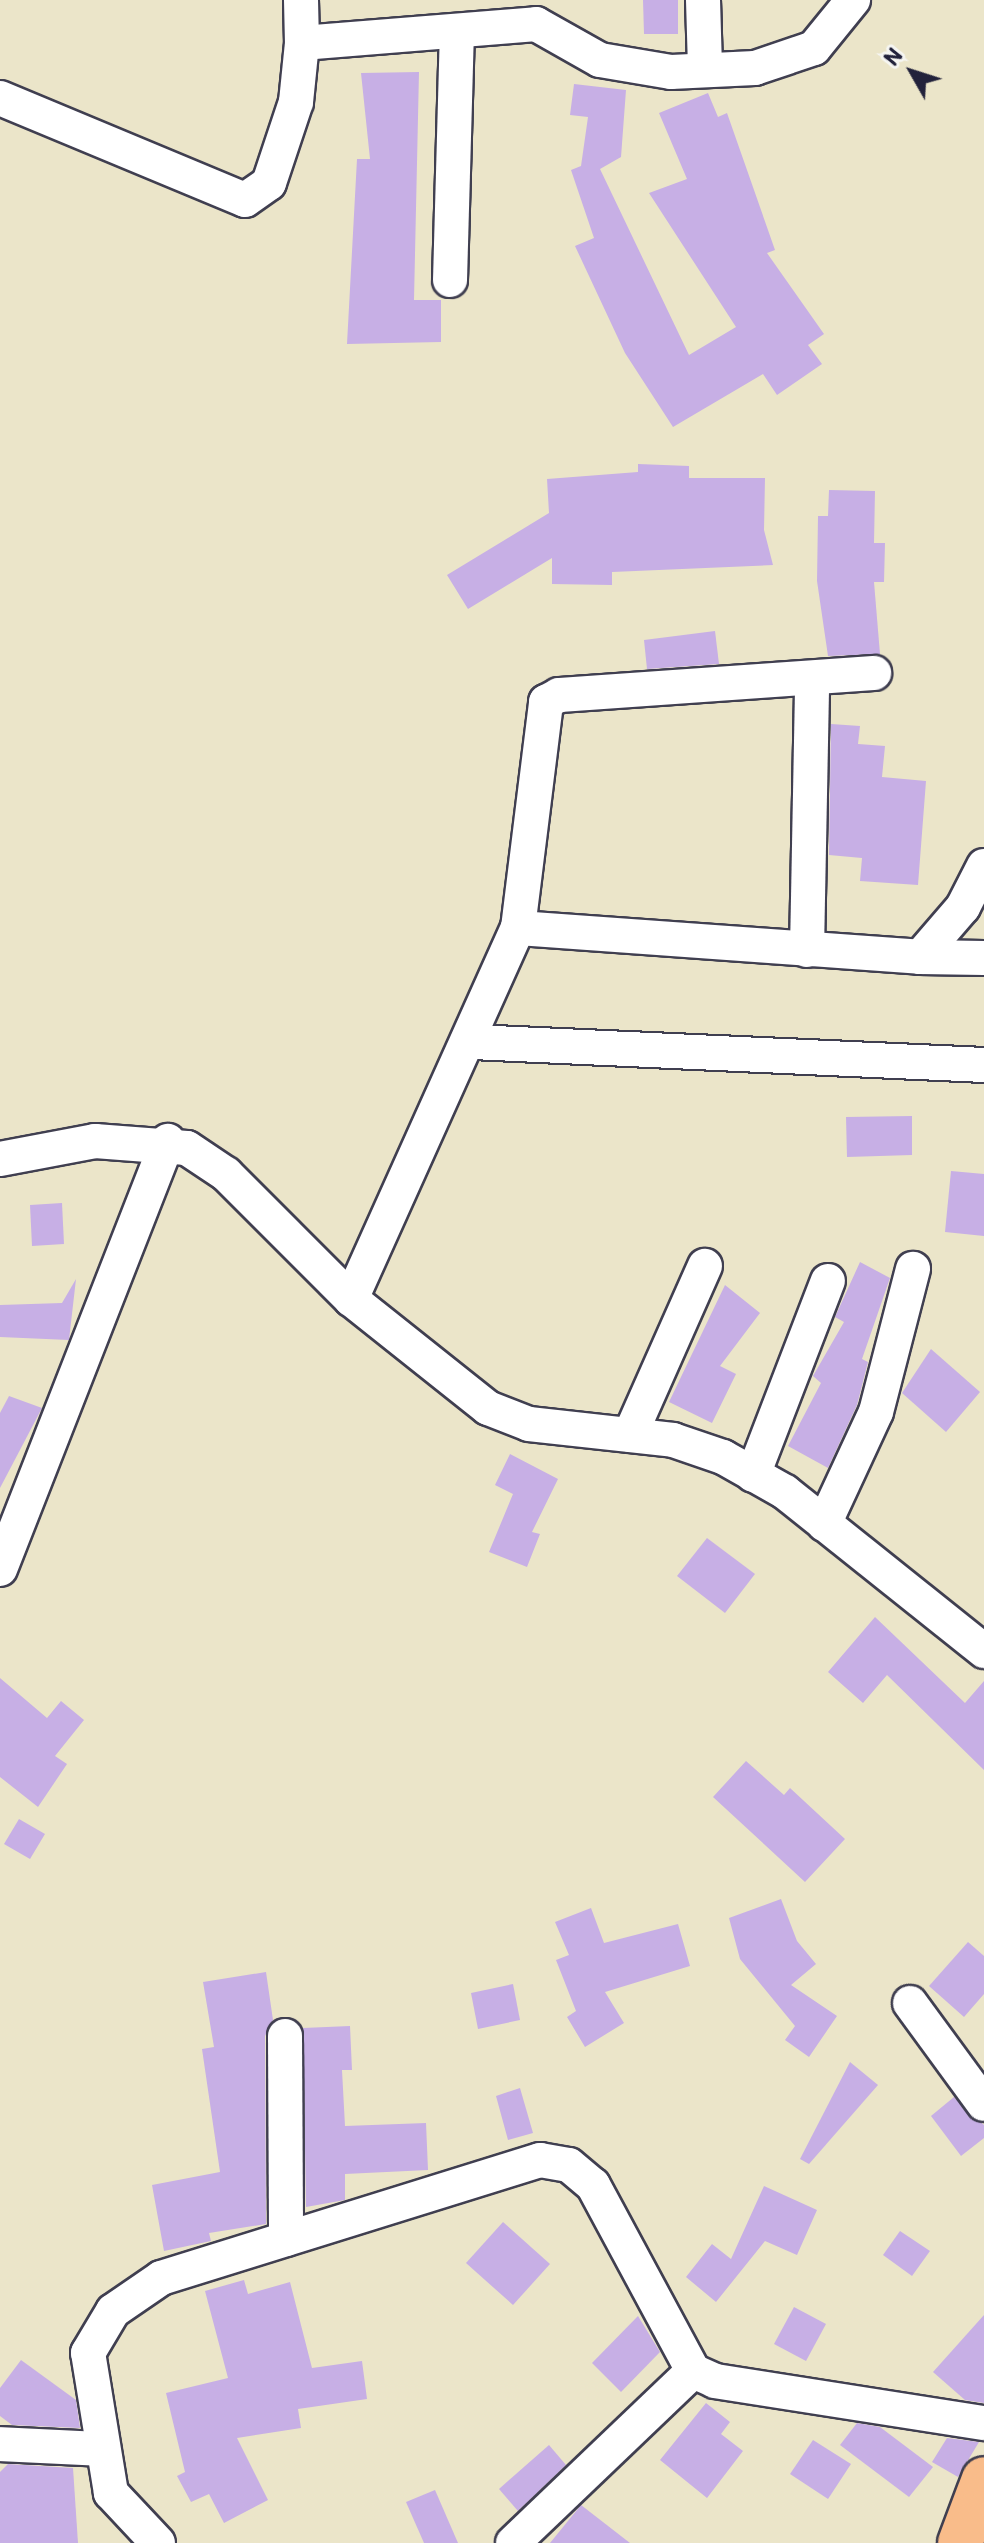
<!DOCTYPE html>
<style>
body{margin:0}
#map{position:relative;width:984px;height:2543px;overflow:hidden;background:#ebe5c9;font-family:Itim,sans-serif}
div>[style]{position:absolute}
.building>*{inset:0;background:#c7afe5}
.roads{filter:drop-shadow(2px 0 #403f50) drop-shadow(-2px 0 #403f50) drop-shadow(0 2px #403f50) drop-shadow(0 -2px #403f50)}
.minor>*{height:34px;margin:-17px;padding:0 17px;transform-origin:17px;border-radius:17px;background:#fff}
.major>*{height:44px;margin:-22px;padding:0 22px;transform-origin:22px;border-radius:22px;background:#f9bc8a}
span{translate:-50% -50%;white-space:nowrap;text-align:center;line-height:1.15;-webkit-text-stroke:6px #f6f6f2;paint-order:stroke}
.north{position:absolute;left:872px;top:32px;width:80px;height:80px;-webkit-text-stroke:6px #f6f6f2;paint-order:stroke;rotate:309deg;font-size:22px;font-weight:700;line-height:32px;text-align:center;color:#22223b}
.north::after{content:'';display:block;margin:auto;width:28px;height:36px;background:#22223b;clip-path:polygon(50% 0,100% 100%,50% 72%,0 100%)}
</style>
<div id="map">
<div class="building">
<div style="clip-path:polygon(643px 0,678px 0,678px 34px,644px 34px)"></div>
<div style="clip-path:polygon(419px 72px,414px 300px,441px 300px,441px 342px,347px 344px,357px 159px,370px 159px,361px 73px)"></div>
<div style="clip-path:polygon(574px 84px,626px 90px,621px 157px,600px 169px,689px 355px,736px 327px,649px 193px,687px 179px,659px 113px,708px 93px,718px 117px,727px 113px,775px 250px,767px 253px,824px 334px,808px 345px,822px 364px,777px 395px,763px 374px,673px 427px,625px 353px,575px 246px,594px 238px,571px 170px,581px 166px,588px 117px,570px 115px)"></div>
<div style="clip-path:polygon(638px 464px,689px 466px,689px 478px,765px 478px,764px 530px,773px 565px,612px 572px,612px 585px,552px 584px,552px 558px,468px 609px,447px 575px,549px 513px,547px 479px,638px 472px)"></div>
<div style="clip-path:polygon(829px 490px,875px 491px,874px 543px,885px 543px,884px 582px,874px 582px,880px 654px,828px 656px,817px 581px,818px 516px,828px 516px)"></div>
<div style="clip-path:polygon(715px 631px,719px 664px,647px 669px,644px 640px)"></div>
<div style="clip-path:polygon(831px 724px,860px 726px,858px 744px,885px 746px,882px 777px,926px 781px,918px 885px,860px 881px,862px 858px,829px 855px)"></div>
<div style="clip-path:polygon(912px 1116px,912px 1155px,847px 1157px,846px 1117px)"></div>
<div style="clip-path:polygon(951px 1171px,984px 1174px,984px 1236px,945px 1232px)"></div>
<div style="clip-path:polygon(62px 1203px,64px 1244px,32px 1246px,30px 1205px)"></div>
<div style="clip-path:polygon(860px 1262px,890px 1278px,862px 1359px,868px 1362px,857px 1405px,828px 1468px,788px 1446px,821px 1383px,813px 1376px,844px 1322px,835px 1317px)"></div>
<div style="clip-path:polygon(76px 1279px,69px 1340px,0 1337px,0 1305px,62px 1303px)"></div>
<div style="clip-path:polygon(725px 1285px,760px 1313px,720px 1366px,736px 1374px,712px 1423px,669px 1402px)"></div>
<div style="clip-path:polygon(931px 1349px,980px 1392px,946px 1432px,902px 1393px)"></div>
<div style="clip-path:polygon(9px 1396px,42px 1408px,0 1488px,0 1413px)"></div>
<div style="clip-path:polygon(510px 1454px,558px 1479px,532px 1532px,540px 1534px,527px 1567px,489px 1552px,513px 1494px,495px 1485px)"></div>
<div style="clip-path:polygon(707px 1538px,755px 1574px,725px 1613px,677px 1576px)"></div>
<div style="clip-path:polygon(875px 1617px,965px 1703px,984px 1681px,984px 1770px,887px 1675px,863px 1703px,828px 1672px)"></div>
<div style="clip-path:polygon(0 1678px,47px 1718px,61px 1701px,84px 1720px,55px 1756px,67px 1764px,38px 1807px,0 1777px)"></div>
<div style="clip-path:polygon(746px 1761px,784px 1795px,790px 1788px,845px 1839px,805px 1882px,713px 1797px)"></div>
<div style="clip-path:polygon(19px 1819px,45px 1834px,30px 1859px,4px 1844px)"></div>
<div style="clip-path:polygon(781px 1899px,797px 1941px,816px 1964px,791px 1985px,837px 2016px,809px 2057px,785px 2040px,795px 2026px,740px 1959px,729px 1918px)"></div>
<div style="clip-path:polygon(591px 1908px,604px 1943px,678px 1924px,690px 1966px,605px 1992px,624px 2023px,585px 2047px,567px 2017px,576px 2011px,556px 1960px,569px 1955px,555px 1922px)"></div>
<div style="clip-path:polygon(968px 1942px,984px 1956px,984px 1994px,964px 2017px,929px 1986px)"></div>
<div style="clip-path:polygon(266px 1972px,273px 2020px,265px 2036px,266px 2224px,209px 2233px,211px 2241px,164px 2251px,152px 2185px,220px 2172px,202px 2049px,214px 2047px,203px 1982px)"></div>
<div style="clip-path:polygon(513px 1984px,520px 2020px,478px 2029px,471px 1993px)"></div>
<div style="clip-path:polygon(350px 2026px,352px 2070px,342px 2070px,345px 2126px,426px 2123px,428px 2170px,345px 2174px,345px 2200px,306px 2207px,303px 2028px)"></div>
<div style="clip-path:polygon(850px 2062px,878px 2085px,809px 2164px,800px 2159px)"></div>
<div style="clip-path:polygon(520px 2088px,533px 2133px,508px 2140px,496px 2096px)"></div>
<div style="clip-path:polygon(954px 2097px,984px 2125px,984px 2138px,961px 2156px,931px 2116px)"></div>
<div style="clip-path:polygon(764px 2186px,817px 2210px,797px 2255px,765px 2241px,716px 2302px,686px 2277px,712px 2244px,731px 2259px)"></div>
<div style="clip-path:polygon(503px 2222px,550px 2264px,513px 2305px,466px 2263px)"></div>
<div style="clip-path:polygon(900px 2231px,930px 2251px,912px 2276px,883px 2255px)"></div>
<div style="clip-path:polygon(244px 2280px,248px 2294px,290px 2282px,312px 2368px,362px 2361px,367px 2399px,298px 2409px,301px 2428px,237px 2438px,268px 2500px,224px 2523px,209px 2494px,191px 2502px,177px 2476px,185px 2472px,166px 2393px,228px 2378px,205px 2291px)"></div>
<div style="clip-path:polygon(794px 2307px,826px 2324px,806px 2361px,774px 2344px)"></div>
<div style="clip-path:polygon(984px 2315px,984px 2403px,965px 2400px,933px 2372px)"></div>
<div style="clip-path:polygon(638px 2316px,660px 2352px,621px 2392px,592px 2363px)"></div>
<div style="clip-path:polygon(21px 2360px,76px 2400px,80px 2428px,12px 2425px,0 2416px,0 2388px)"></div>
<div style="clip-path:polygon(706px 2403px,730px 2422px,721px 2434px,743px 2451px,707px 2498px,660px 2460px)"></div>
<div style="clip-path:polygon(857px 2423px,880px 2427px,933px 2467px,909px 2497px,840px 2445px)"></div>
<div style="clip-path:polygon(947px 2438px,979px 2442px,958px 2477px,932px 2462px)"></div>
<div style="clip-path:polygon(813px 2440px,851px 2464px,828px 2499px,790px 2474px)"></div>
<div style="clip-path:polygon(549px 2445px,566px 2465px,518px 2511px,499px 2489px)"></div>
<div style="clip-path:polygon(8px 2464px,73px 2468px,78px 2543px,0 2543px,0 2472px)"></div>
<div style="clip-path:polygon(435px 2490px,458px 2543px,424px 2543px,406px 2502px)"></div>
<div style="clip-path:polygon(581px 2505px,630px 2543px,550px 2543px)"></div>
</div>
<div class="roads">
<div class="minor">
<div style="left:301px;top:0;width:43px;rotate:88.7deg"></div>
<div style="left:302px;top:43px;width:235px;rotate:-4.6deg"></div>
<div style="left:536px;top:24px;width:73px;rotate:29.4deg"></div>
<div style="left:600px;top:60px;width:72px;rotate:9.6deg"></div>
<div style="left:671px;top:72px;width:84px;rotate:-2.7deg"></div>
<div style="left:755px;top:68px;width:62px;rotate:-18.7deg"></div>
<div style="left:814px;top:48px;width:62px;rotate:-50.9deg"></div>
<div style="left:703px;top:0;width:67px;rotate:88.3deg"></div>
<div style="left:0;top:98px;width:265px;rotate:22.6deg"></div>
<div style="left:245px;top:200px;width:29px;rotate:-35deg"></div>
<div style="left:269px;top:183px;width:85px;rotate:-71.6deg"></div>
<div style="left:296px;top:102px;width:59px;rotate:-84.2deg"></div>
<div style="left:450px;top:280px;width:247px;rotate:-88.4deg"></div>
<div style="left:518px;top:928px;width:403px;rotate:4.1deg"></div>
<div style="left:920px;top:957px;width:66px;rotate:-49.3deg"></div>
<div style="left:963px;top:907px;width:46px;rotate:-62.9deg"></div>
<div style="left:807px;top:950px;width:272px;rotate:-88.9deg"></div>
<div style="left:920px;top:957px;width:64px;rotate:0.9deg"></div>
<div style="left:472px;top:1042px;width:513px;rotate:2.57deg"></div>
<div style="left:0;top:1159px;width:97px;rotate:-10.7deg"></div>
<div style="left:95px;top:1141px;width:92px;rotate:4.4deg"></div>
<div style="left:187px;top:1148px;width:47px;rotate:33.7deg"></div>
<div style="left:226px;top:1174px;width:177px;rotate:45deg"></div>
<div style="left:351px;top:1299px;width:175px;rotate:38.5deg"></div>
<div style="left:488px;top:1408px;width:44px;rotate:21.3deg"></div>
<div style="left:529px;top:1424px;width:145px;rotate:6.3deg"></div>
<div style="left:673px;top:1440px;width:53px;rotate:18.8deg"></div>
<div style="left:723px;top:1457px;width:71px;rotate:29.4deg"></div>
<div style="left:785px;top:1492px;width:255px;rotate:38.6deg"></div>
<div style="left:351px;top:1299px;width:407px;rotate:-65.8deg"></div>
<div style="left:518px;top:928px;width:228px;rotate:-82.9deg"></div>
<div style="left:546px;top:702px;width:15px;rotate:-28deg"></div>
<div style="left:559px;top:695px;width:316px;rotate:-4deg"></div>
<div style="left:630px;top:1435px;width:185px;rotate:-66.1deg"></div>
<div style="left:753px;top:1475px;width:208px;rotate:-68.9deg"></div>
<div style="left:824px;top:1524px;width:123px;rotate:-65.1deg"></div>
<div style="left:876px;top:1412px;width:148px;rotate:-75.5deg"></div>
<div style="left:0;top:1569px;width:460px;rotate:-68.6deg"></div>
<div style="left:910px;top:2003px;width:125px;rotate:53.8deg"></div>
<div style="left:285px;top:2036px;width:203px;rotate:89.7deg"></div>
<div style="left:0;top:2444px;width:103px;rotate:2.8deg"></div>
<div style="left:158px;top:2543px;width:69px;rotate:-133.2deg"></div>
<div style="left:111px;top:2493px;width:142px;rotate:-99.3deg"></div>
<div style="left:88px;top:2353px;width:49px;rotate:-59.2deg"></div>
<div style="left:113px;top:2311px;width:58px;rotate:-34.5deg"></div>
<div style="left:161px;top:2278px;width:397px;rotate:-17.3deg"></div>
<div style="left:540px;top:2160px;width:29px;rotate:10deg"></div>
<div style="left:569px;top:2165px;width:31px;rotate:40deg"></div>
<div style="left:593px;top:2185px;width:211px;rotate:61.7deg"></div>
<div style="left:693px;top:2371px;width:24px;rotate:24deg"></div>
<div style="left:715px;top:2381px;width:272px;rotate:8.9deg"></div>
<div style="left:513px;top:2543px;width:249px;rotate:-43.7deg"></div>
</div>
<div class="major">
<div style="left:960px;top:2543px;width:68px;rotate:-69.4deg"></div>
</div>
</div>
<div class="north">N</div>
</div>
